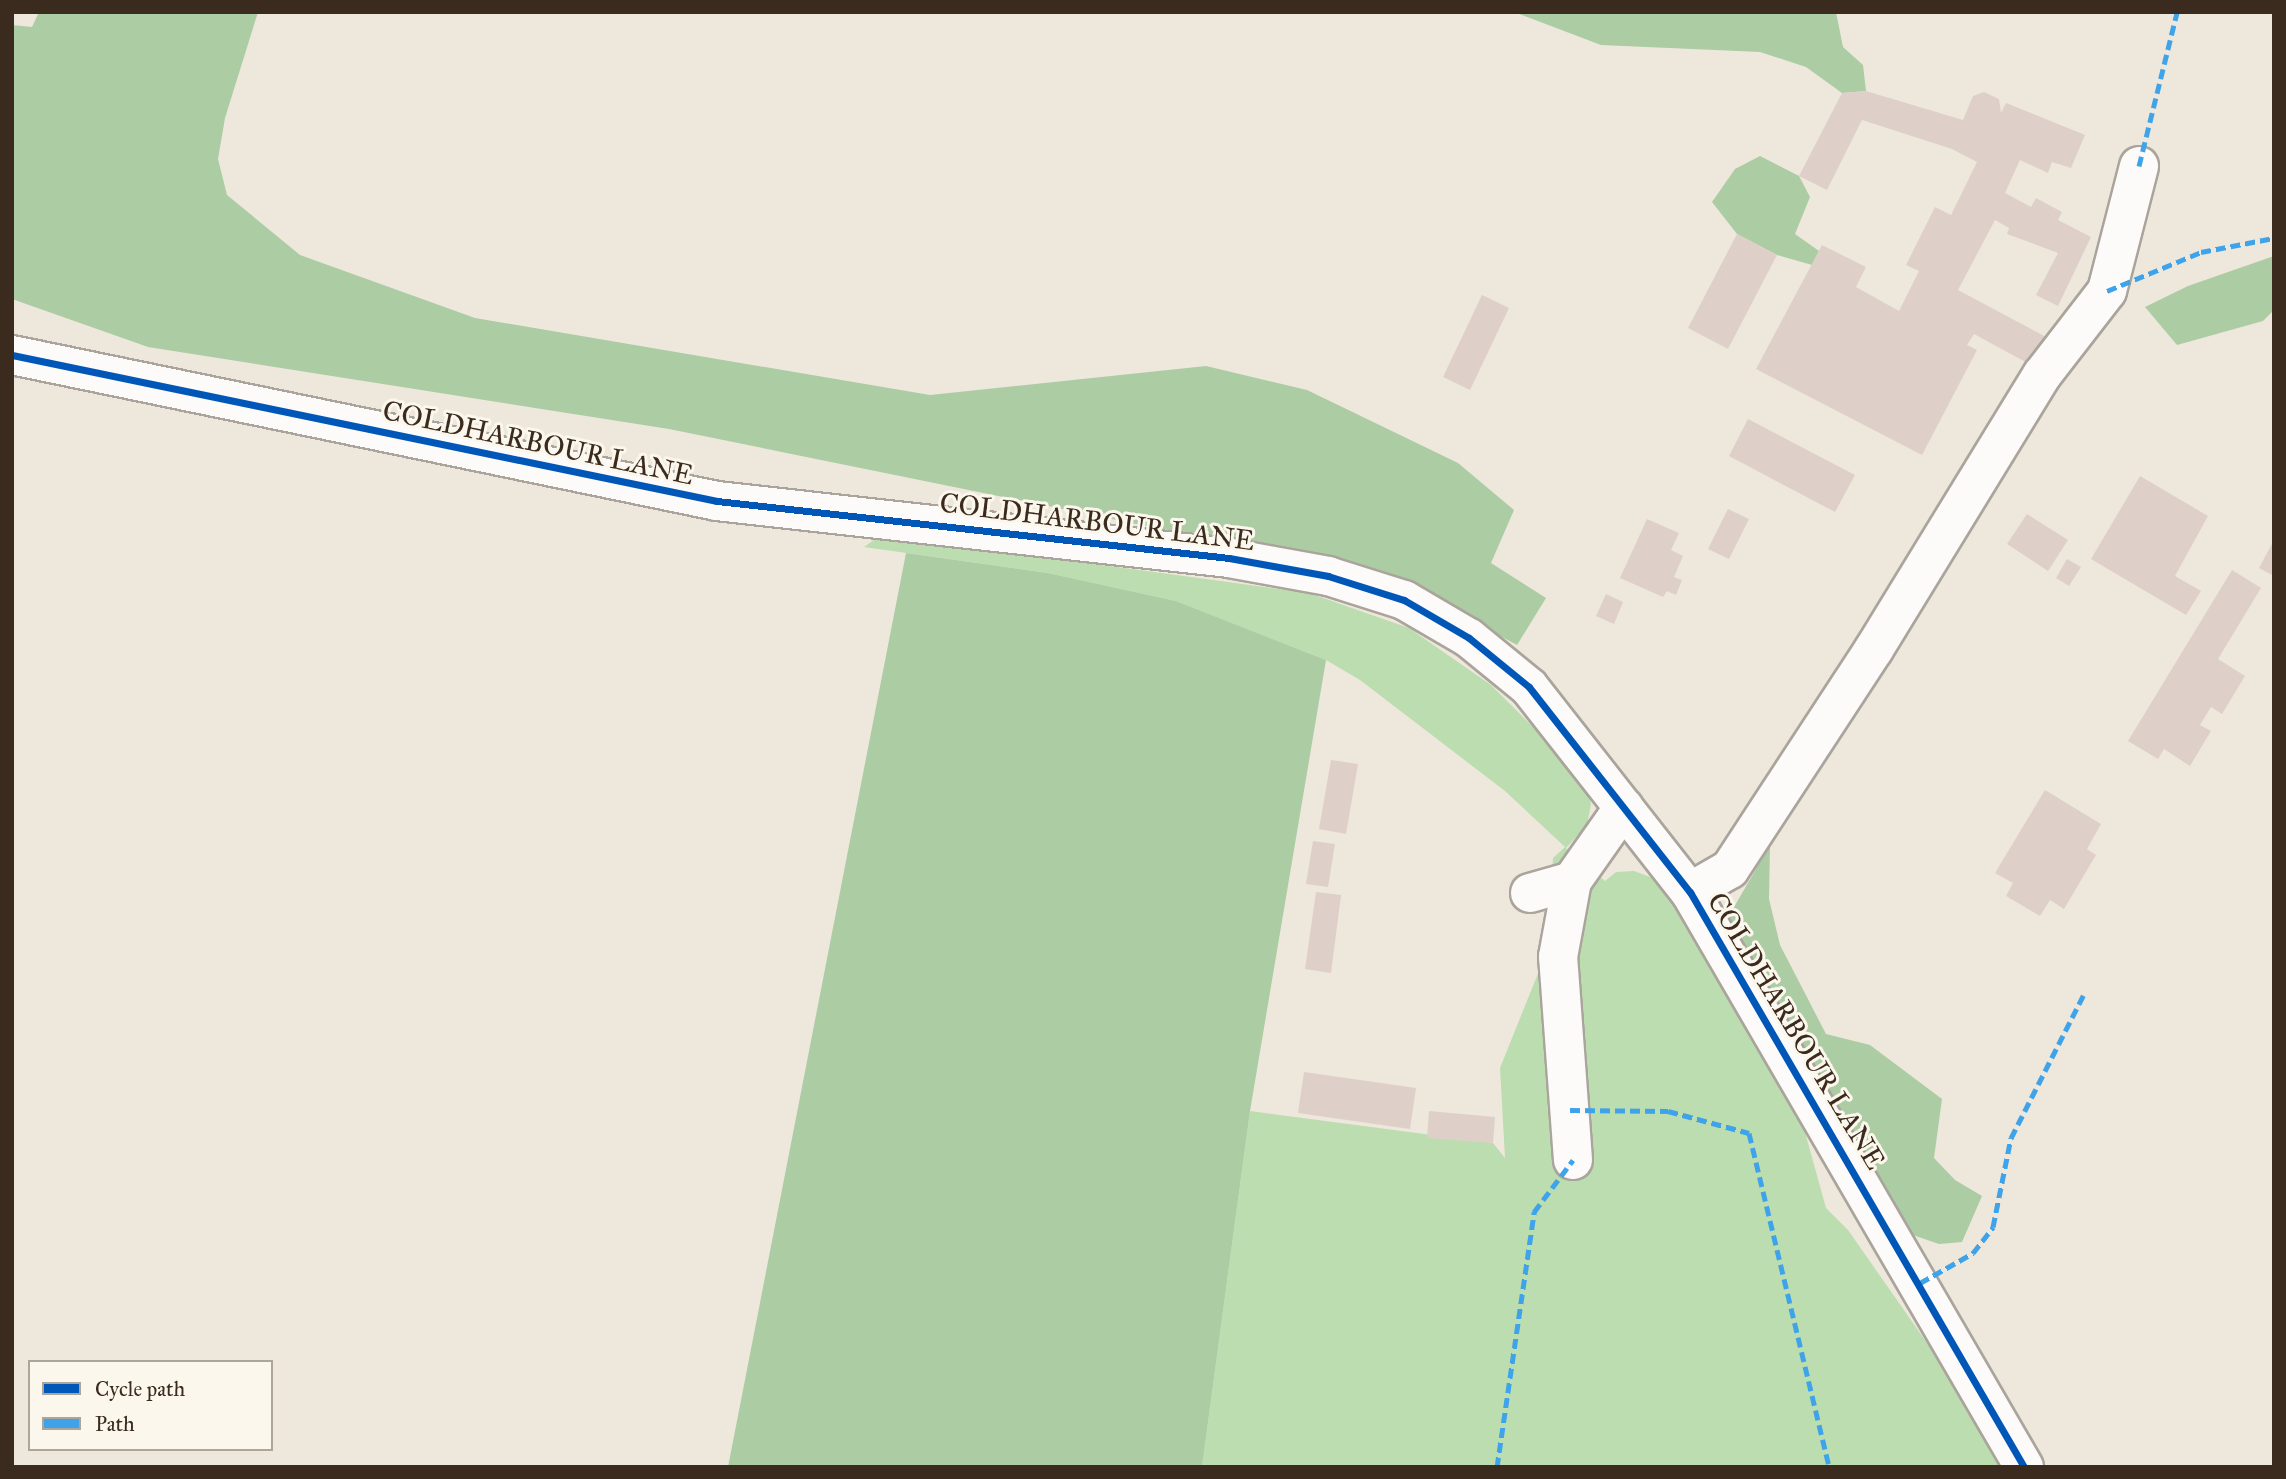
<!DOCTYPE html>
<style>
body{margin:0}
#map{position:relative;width:2286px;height:1479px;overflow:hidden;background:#eee7dc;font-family:"IM FELL Great Primer",serif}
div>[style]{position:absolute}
.green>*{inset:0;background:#bcddaf}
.forest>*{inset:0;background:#accca4}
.building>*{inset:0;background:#ded0c8}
.roads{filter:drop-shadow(2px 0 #aaa49c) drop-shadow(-2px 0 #aaa49c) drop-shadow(0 2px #aaa49c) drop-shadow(0 -2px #aaa49c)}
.minor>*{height:38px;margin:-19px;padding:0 19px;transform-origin:19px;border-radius:19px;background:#fcfbfa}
.quiet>*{height:5px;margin-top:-2.5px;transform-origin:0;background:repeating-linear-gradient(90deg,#3fa3ea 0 10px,transparent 0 15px)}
.cycleway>*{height:7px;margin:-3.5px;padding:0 3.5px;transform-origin:3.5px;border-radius:3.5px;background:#0057b8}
span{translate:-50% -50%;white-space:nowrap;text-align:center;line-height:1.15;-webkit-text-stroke:6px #fbf7ec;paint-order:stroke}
.street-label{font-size:28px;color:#3b2a1e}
.frame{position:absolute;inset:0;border:14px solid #3b2a1e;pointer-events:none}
.legend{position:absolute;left:28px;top:1360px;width:245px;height:91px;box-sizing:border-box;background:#fbf7ec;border:2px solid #aea59a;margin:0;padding:9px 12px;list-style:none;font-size:21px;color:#3b2a1e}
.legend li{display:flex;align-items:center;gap:14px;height:35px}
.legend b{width:35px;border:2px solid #aea59a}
</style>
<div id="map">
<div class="green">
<div style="clip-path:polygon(881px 535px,1309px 593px,1409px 628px,1491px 685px,1585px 779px,1591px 804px,1587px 825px,1566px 848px,1605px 881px,1616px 872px,1634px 871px,1661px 881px,1784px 1081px,1803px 1125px,1826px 1208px,1848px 1230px,1934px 1353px,2002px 1467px,1202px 1467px,1250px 1111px,1493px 1143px,1505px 1158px,1500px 1068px,1539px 971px,1550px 911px,1553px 858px,1565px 847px,1505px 791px,1360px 680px,1326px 660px,1176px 601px,1048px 573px,864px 547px)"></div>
</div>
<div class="forest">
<div style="clip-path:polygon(39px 12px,258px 12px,225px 118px,218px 159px,227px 195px,300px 255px,475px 318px,930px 395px,1206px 366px,1307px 390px,1458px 463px,1514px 510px,1491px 563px,1546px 598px,1517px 645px,1406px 585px,1320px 554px,1156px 528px,669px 429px,148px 347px,12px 299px,12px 25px,32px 27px)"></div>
<div style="clip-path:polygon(1514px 12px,1836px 12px,1843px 47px,1863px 65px,1866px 91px,1842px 93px,1806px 67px,1760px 52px,1601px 45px)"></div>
<div style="clip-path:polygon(1760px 156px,1799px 176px,1810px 197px,1795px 234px,1819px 251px,1812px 265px,1777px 255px,1737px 234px,1712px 202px,1735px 169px)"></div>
<div style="clip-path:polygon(2274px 256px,2274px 310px,2263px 321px,2177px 345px,2145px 307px,2188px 286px)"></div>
<div style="clip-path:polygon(906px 553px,1048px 573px,1176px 601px,1326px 660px,1250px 1111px,1202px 1467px,728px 1467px)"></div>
<div style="clip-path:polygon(1770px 845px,1769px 899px,1780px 945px,1826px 1034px,1870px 1045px,1942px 1099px,1934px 1158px,1955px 1180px,1982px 1196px,1962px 1242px,1939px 1244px,1907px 1233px,1723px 926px)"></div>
</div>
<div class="building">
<div style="clip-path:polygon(1866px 91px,1963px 120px,1973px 96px,1984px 92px,1999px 99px,2001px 113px,2006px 103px,2085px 135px,2071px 168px,2052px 162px,2048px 173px,2020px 160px,2005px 193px,2031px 207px,2036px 198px,2062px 212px,2058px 220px,2091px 237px,2058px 306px,2036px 295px,2058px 253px,2007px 234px,2009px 228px,1995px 220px,1958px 290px,2046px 337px,2031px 365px,1974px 334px,1967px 345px,1977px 350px,1922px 455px,1756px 369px,1822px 245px,1866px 267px,1856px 287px,1899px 311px,1919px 271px,1906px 265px,1935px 207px,1951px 215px,1977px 162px,1952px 149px,1862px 120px,1827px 190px,1799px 176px,1842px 93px)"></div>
<div style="clip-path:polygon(1737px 234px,1777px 255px,1728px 349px,1688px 328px)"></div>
<div style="clip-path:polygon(1482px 295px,1509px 308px,1470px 390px,1443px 377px)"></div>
<div style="clip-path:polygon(1748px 419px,1855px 475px,1835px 512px,1729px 456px)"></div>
<div style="clip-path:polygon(2140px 476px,2208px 516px,2175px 576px,2201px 591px,2186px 615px,2091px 559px)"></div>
<div style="clip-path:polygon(1728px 509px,1749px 519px,1729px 559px,1708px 549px)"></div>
<div style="clip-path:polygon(2027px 514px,2068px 540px,2048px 571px,2007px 544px)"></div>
<div style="clip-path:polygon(1647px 519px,1679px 533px,1671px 550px,1683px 556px,1674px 577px,1682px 580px,1676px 595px,1667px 591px,1663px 597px,1620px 578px)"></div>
<div style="clip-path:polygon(2274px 540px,2274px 576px,2259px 568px)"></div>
<div style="clip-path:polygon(2067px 559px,2081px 567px,2069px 586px,2056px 578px)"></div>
<div style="clip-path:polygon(2232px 570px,2261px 588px,2218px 659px,2245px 676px,2222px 714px,2211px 707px,2200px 725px,2211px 731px,2190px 766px,2164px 749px,2158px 759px,2128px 741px)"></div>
<div style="clip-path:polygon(1606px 594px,1623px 602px,1614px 624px,1596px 616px)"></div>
<div style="clip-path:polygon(1331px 760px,1358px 764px,1346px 834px,1319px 829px)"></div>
<div style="clip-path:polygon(2045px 790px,2101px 824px,2087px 849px,2096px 855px,2064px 909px,2050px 900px,2040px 916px,2006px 896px,2013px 883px,1995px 873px)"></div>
<div style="clip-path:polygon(1313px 841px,1335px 844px,1328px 887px,1306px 884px)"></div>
<div style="clip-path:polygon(1316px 892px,1341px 895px,1331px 973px,1305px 969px)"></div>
<div style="clip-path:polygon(1304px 1072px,1416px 1088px,1410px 1129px,1298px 1113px)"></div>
<div style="clip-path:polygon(1429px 1111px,1495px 1117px,1493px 1143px,1427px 1138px)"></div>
</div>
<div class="roads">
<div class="minor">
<div style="left:12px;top:355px;width:720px;rotate:11.7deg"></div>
<div style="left:717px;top:501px;width:515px;rotate:6.35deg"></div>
<div style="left:1229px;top:558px;width:101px;rotate:10.3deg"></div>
<div style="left:1328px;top:576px;width:80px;rotate:17.5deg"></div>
<div style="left:1404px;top:600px;width:75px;rotate:30.3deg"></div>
<div style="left:1469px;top:638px;width:77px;rotate:39.2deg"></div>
<div style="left:1529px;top:687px;width:261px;rotate:51.9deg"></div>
<div style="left:1690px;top:892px;width:665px;rotate:59.85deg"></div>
<div style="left:1690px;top:892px;width:46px;rotate:-29.9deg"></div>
<div style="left:1730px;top:869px;width:263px;rotate:-56.8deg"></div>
<div style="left:1874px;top:649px;width:321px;rotate:-58.5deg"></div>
<div style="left:2042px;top:375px;width:106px;rotate:-52.3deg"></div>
<div style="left:2107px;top:291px;width:129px;rotate:-75.6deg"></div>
<div style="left:1530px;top:893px;width:44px;rotate:-15.9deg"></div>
<div style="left:1573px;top:1160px;width:204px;rotate:-94.2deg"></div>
<div style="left:1558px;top:957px;width:77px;rotate:-79.6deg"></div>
<div style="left:1572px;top:881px;width:90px;rotate:-54.9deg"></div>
</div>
</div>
<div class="quiet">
<div style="left:2139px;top:166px;width:159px;rotate:-76.1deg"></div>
<div style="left:2107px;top:291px;width:102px;rotate:-22.5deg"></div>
<div style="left:2201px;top:252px;width:74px;rotate:-10.9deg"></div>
<div style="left:1570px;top:1110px;width:98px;rotate:0.6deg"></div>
<div style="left:1668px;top:1111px;width:84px;rotate:15.2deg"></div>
<div style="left:1749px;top:1133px;width:343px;rotate:76.5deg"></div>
<div style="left:1920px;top:1283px;width:61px;rotate:-29.5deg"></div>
<div style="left:1973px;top:1253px;width:33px;rotate:-52deg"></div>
<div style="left:1993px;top:1227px;width:91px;rotate:-78.6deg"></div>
<div style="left:2011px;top:1138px;width:161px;rotate:-63.1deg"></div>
<div style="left:1497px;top:1467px;width:258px;rotate:-81.7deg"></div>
<div style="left:1534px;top:1212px;width:65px;rotate:-53.1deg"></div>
</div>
<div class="cycleway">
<div style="left:12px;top:355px;width:720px;rotate:11.7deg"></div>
<div style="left:717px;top:501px;width:515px;rotate:6.35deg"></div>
<div style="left:1229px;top:558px;width:101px;rotate:10.3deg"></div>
<div style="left:1328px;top:576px;width:80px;rotate:17.5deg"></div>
<div style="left:1404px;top:600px;width:75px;rotate:30.3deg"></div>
<div style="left:1469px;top:638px;width:77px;rotate:39.2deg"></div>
<div style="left:1529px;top:687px;width:261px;rotate:51.9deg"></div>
<div style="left:1690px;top:892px;width:665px;rotate:59.85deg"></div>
</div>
<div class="street-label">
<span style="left:538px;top:443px;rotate:12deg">COLDHARBOUR LANE</span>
<span style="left:1097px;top:522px;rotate:7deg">COLDHARBOUR LANE</span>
<span style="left:1796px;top:1031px;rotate:59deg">COLDHARBOUR LANE</span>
</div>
<div class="frame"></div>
<ul class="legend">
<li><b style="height:9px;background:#0057b8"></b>Cycle path</li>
<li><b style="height:9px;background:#3fa3ea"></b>Path</li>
</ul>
</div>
